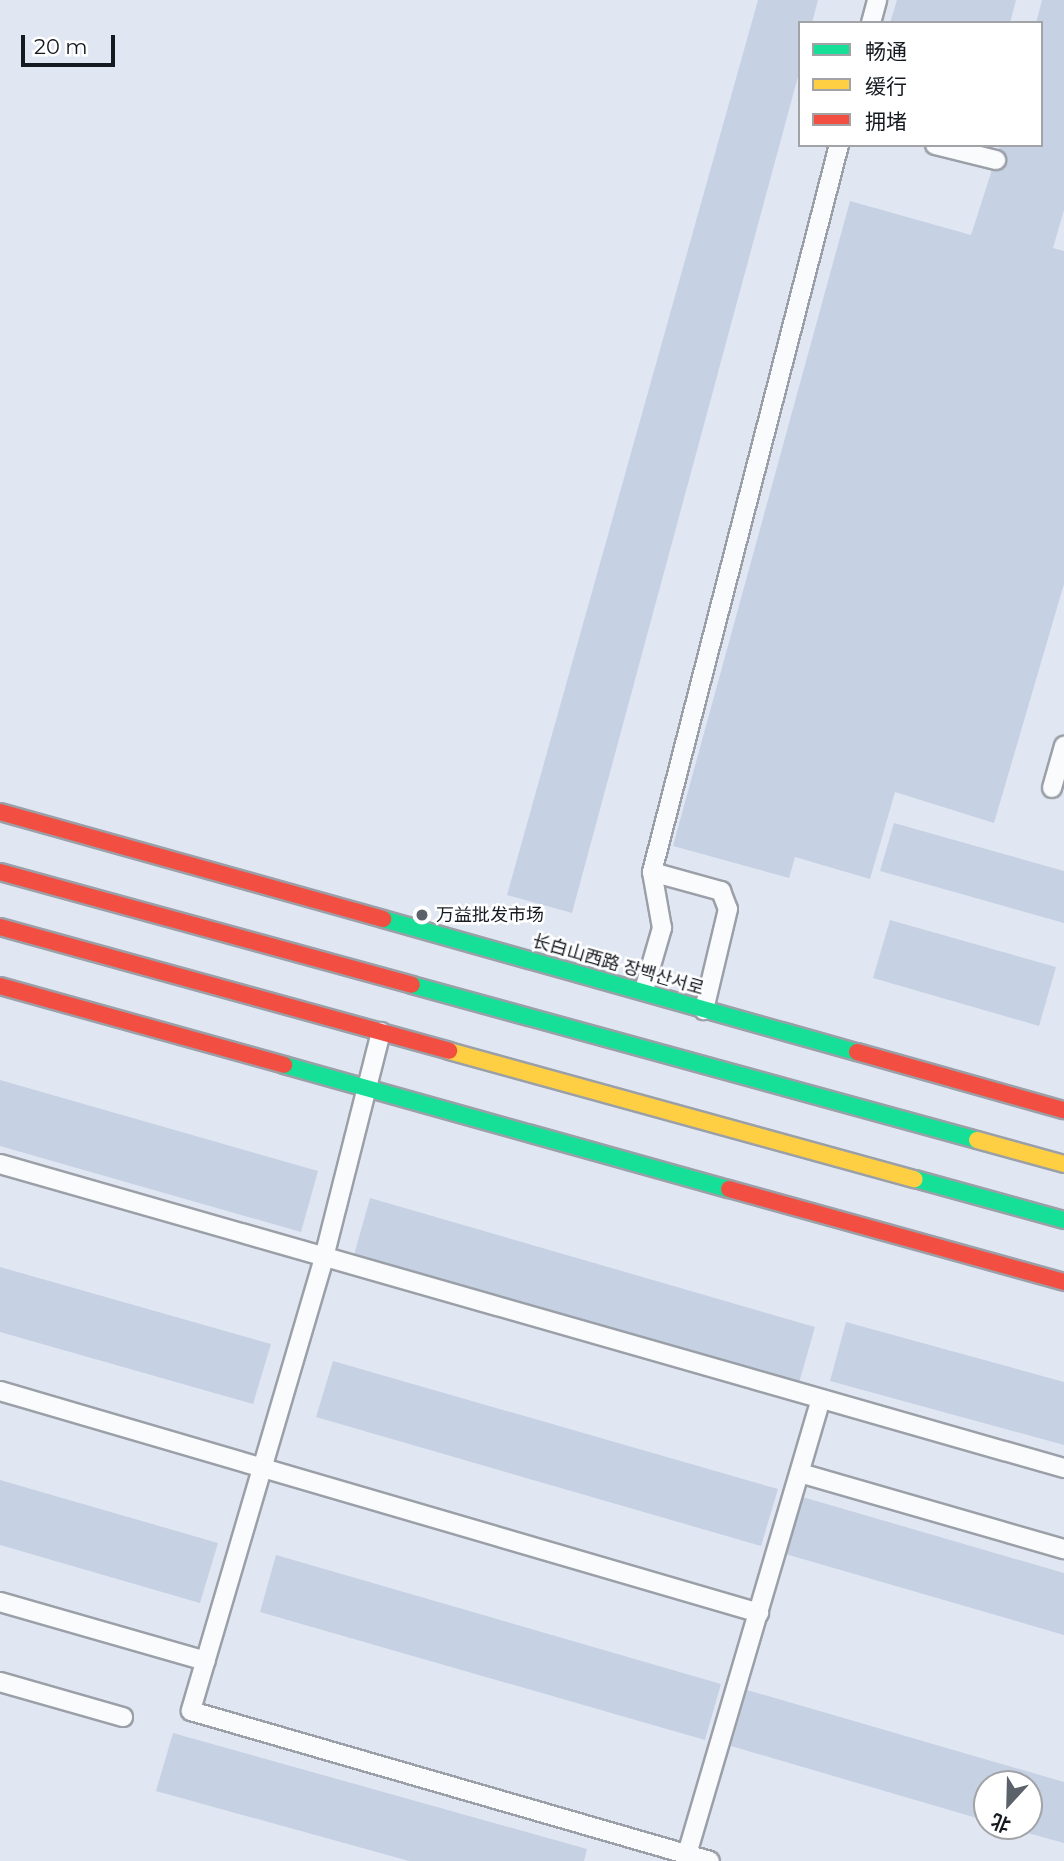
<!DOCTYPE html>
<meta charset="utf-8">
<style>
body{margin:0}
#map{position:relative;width:1064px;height:1861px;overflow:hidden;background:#e0e7f2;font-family:Montserrat,"Noto Sans SC","Noto Sans KR",sans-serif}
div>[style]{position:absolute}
.building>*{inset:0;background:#c6d1e4}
.roads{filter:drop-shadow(2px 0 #9ba0a8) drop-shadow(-2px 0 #9ba0a8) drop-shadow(0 2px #9ba0a8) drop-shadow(0 -2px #9ba0a8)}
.lane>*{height:18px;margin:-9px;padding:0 9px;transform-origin:9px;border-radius:9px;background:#fafbfd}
.fast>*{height:16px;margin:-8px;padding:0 8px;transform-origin:8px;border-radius:8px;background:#16e098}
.slow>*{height:16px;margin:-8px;padding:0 8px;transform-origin:8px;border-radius:8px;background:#ffcf43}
.jam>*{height:16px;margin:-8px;padding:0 8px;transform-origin:8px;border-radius:8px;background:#f24e42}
.dots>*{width:19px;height:19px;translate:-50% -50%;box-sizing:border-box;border:4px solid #fff;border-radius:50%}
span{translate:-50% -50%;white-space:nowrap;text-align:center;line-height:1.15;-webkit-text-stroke:5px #fff;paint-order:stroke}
.poi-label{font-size:18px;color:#151a21}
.left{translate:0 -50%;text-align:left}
.street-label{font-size:18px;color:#151a21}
.legend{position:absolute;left:798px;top:21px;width:245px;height:126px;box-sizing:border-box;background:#fff;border:2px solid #a1a3a6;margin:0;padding:9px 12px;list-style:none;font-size:21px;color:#151a21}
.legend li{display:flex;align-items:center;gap:14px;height:35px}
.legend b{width:35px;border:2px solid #a1a3a6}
.north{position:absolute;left:973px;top:1770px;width:70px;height:70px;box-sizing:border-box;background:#fff;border:2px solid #a1a3a6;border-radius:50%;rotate:202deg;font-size:19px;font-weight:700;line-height:28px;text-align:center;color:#151a21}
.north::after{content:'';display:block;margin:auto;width:24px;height:32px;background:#5c626a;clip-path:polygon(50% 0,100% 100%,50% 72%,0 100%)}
.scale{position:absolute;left:21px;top:35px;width:94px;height:32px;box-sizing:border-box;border:4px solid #151a21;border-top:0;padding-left:9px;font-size:21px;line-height:24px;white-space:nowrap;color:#151a21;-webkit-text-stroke:5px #fff;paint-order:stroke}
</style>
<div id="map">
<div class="building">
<div style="clip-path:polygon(758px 0,818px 0,812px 23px,800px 23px,800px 69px,572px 913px,507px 895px)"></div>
<div style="clip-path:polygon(897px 0,1016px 0,1010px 23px,890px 23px)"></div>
<div style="clip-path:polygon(1042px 0,1064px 0,1064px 210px,1053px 248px,1064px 251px,1064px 584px,994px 823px,895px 792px,870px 879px,795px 857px,789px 878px,673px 846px,850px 201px,971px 235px,1000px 145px,1041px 145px,1041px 23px,1036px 23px)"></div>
<div style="clip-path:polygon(894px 823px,1064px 871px,1064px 923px,880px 871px)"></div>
<div style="clip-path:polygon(890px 920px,1056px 967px,1039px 1026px,873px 978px)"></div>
<div style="clip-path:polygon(0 1080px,318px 1171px,301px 1232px,0 1146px)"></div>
<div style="clip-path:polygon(370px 1198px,815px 1327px,799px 1383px,354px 1255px)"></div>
<div style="clip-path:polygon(0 1267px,271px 1344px,253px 1404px,0 1332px)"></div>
<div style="clip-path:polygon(846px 1322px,1064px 1382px,1064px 1445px,830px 1381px)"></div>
<div style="clip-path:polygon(333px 1361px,778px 1489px,761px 1546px,316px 1417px)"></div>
<div style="clip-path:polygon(0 1480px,218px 1543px,200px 1603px,0 1545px)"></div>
<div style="clip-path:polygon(799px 1496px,1064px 1573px,1064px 1635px,782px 1553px)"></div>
<div style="clip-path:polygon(276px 1555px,721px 1684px,705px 1740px,260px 1612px)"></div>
<div style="clip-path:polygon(747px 1690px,1064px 1782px,1064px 1843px,1006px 1827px,1029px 1826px,1029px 1784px,987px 1784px,987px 1821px,731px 1746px)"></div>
<div style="clip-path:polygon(173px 1733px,587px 1849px,584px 1861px,409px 1861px,156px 1791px)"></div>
</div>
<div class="roads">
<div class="lane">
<div style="left:871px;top:23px;width:24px;rotate:-75deg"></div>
<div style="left:935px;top:145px;width:63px;rotate:13.8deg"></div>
<div style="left:1052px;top:788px;width:44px;rotate:-74.1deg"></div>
<div style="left:652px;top:872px;width:72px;rotate:15.4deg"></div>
<div style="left:721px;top:891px;width:19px;rotate:69deg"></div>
<div style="left:728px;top:909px;width:104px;rotate:103.4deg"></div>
<div style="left:644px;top:990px;width:65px;rotate:-73.8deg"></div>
<div style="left:662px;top:928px;width:57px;rotate:-100.1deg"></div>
<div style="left:652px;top:872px;width:751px;rotate:-75.58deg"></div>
<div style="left:381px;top:1032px;width:233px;rotate:104.2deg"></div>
<div style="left:324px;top:1258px;width:472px;rotate:106.4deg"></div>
<div style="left:191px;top:1711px;width:540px;rotate:16.12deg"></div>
<div style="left:0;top:1164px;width:1107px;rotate:15.95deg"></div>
<div style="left:0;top:1391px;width:791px;rotate:16.3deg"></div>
<div style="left:800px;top:1473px;width:275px;rotate:16.1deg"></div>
<div style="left:0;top:1602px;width:214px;rotate:16deg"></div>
<div style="left:0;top:1682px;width:128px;rotate:15.9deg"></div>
<div style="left:687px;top:1854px;width:474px;rotate:-73.6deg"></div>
</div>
<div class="fast">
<div style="left:383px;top:919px;width:492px;rotate:15.7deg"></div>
<div style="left:412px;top:985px;width:586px;rotate:15.34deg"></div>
<div style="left:284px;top:1065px;width:462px;rotate:15.6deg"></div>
<div style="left:915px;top:1179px;width:155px;rotate:15.4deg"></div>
</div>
<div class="slow">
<div style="left:449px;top:1051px;width:483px;rotate:15.4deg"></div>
<div style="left:977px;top:1140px;width:90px;rotate:15.4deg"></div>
</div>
<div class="jam">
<div style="left:0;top:812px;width:398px;rotate:15.6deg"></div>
<div style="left:0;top:872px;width:427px;rotate:15.3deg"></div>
<div style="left:0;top:927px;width:466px;rotate:15.4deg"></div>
<div style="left:0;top:986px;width:295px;rotate:15.5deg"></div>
<div style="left:857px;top:1052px;width:215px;rotate:15.7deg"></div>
<div style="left:729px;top:1189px;width:348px;rotate:15.5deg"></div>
</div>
</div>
<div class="dots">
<div style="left:422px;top:915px;background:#5c626a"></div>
</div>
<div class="poi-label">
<span class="left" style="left:436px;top:915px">万益批发市场</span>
</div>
<div class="street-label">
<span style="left:618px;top:965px;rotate:16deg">长白山西路 장백산서로</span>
</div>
<ul class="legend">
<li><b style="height:9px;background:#16e098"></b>畅通</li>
<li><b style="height:9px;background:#ffcf43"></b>缓行</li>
<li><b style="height:9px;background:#f24e42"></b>拥堵</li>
</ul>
<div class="north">北</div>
<div class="scale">20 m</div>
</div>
